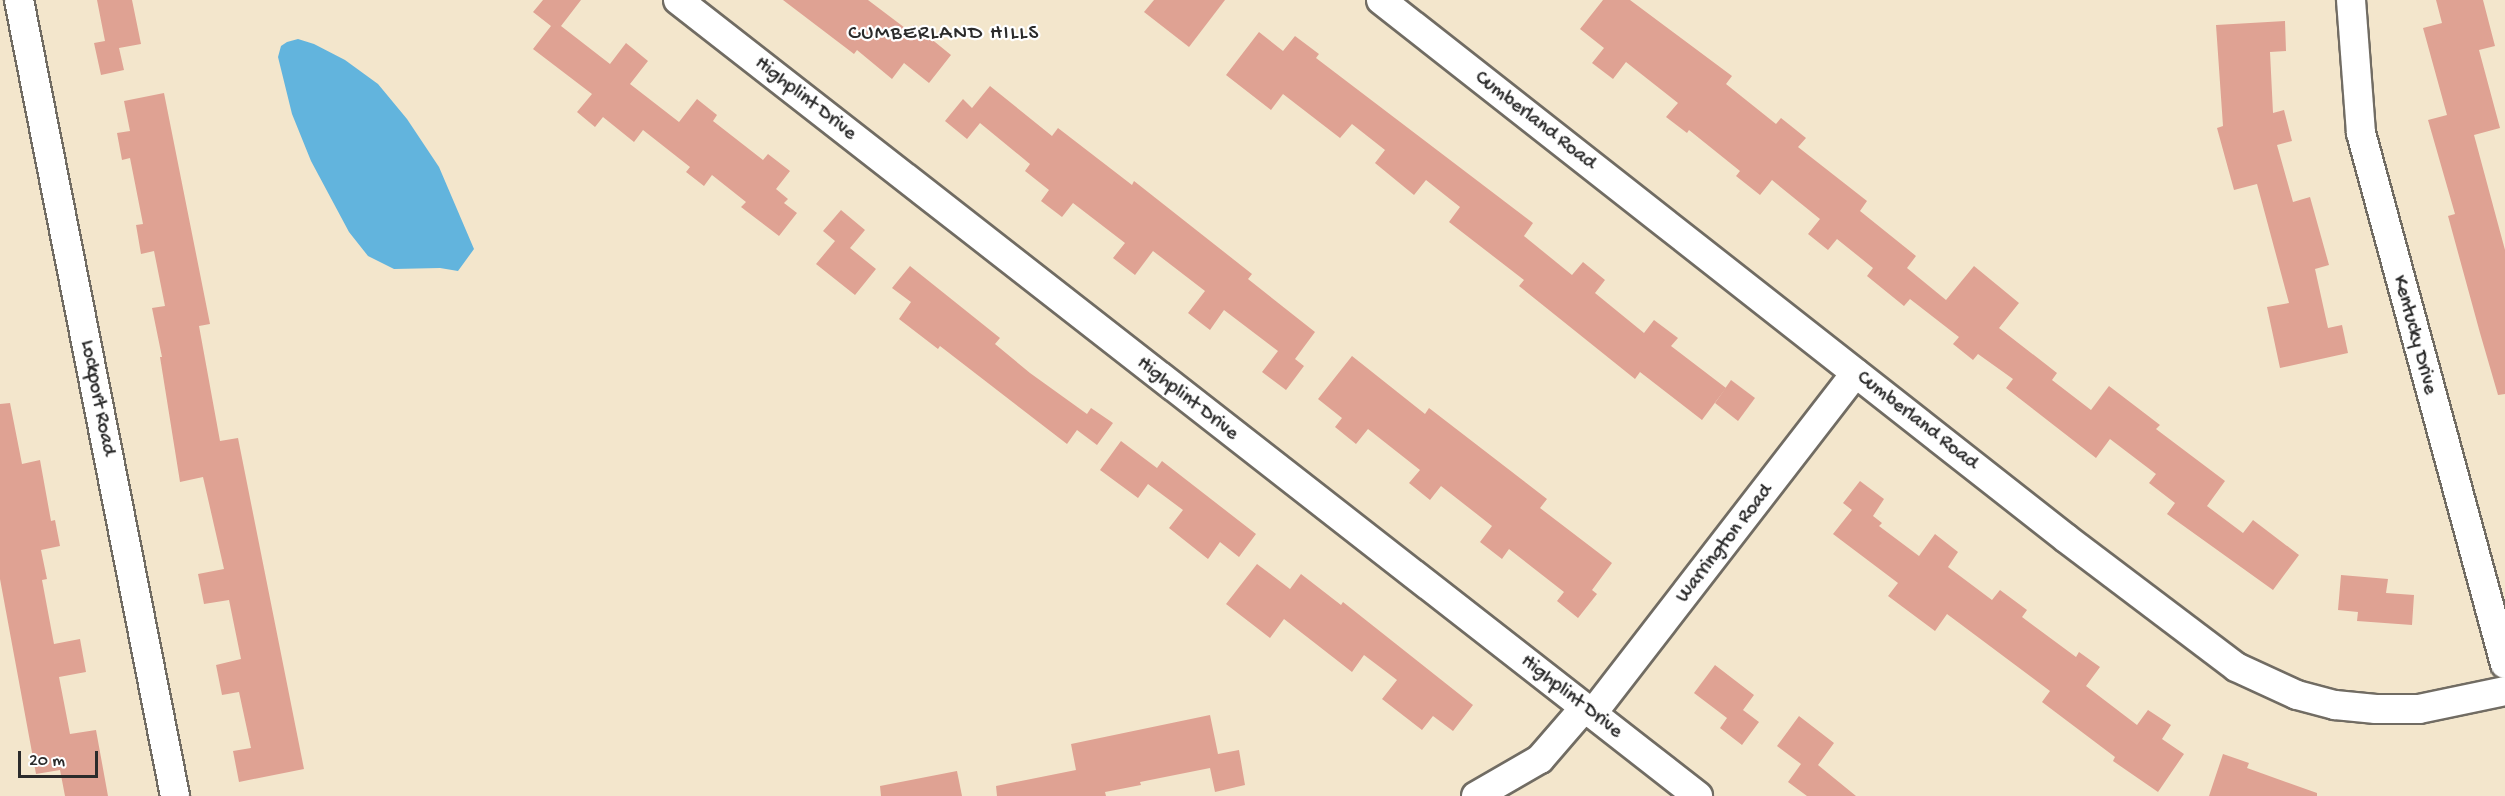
<!DOCTYPE html>
<style>
body{margin:0}
#map{position:relative;width:2505px;height:796px;overflow:hidden;background:#f3e6cc;font-family:"Gochi Hand",sans-serif}
div>[style]{position:absolute}
.water>*{inset:0;background:#62b4dd}
.building>*{inset:0;background:#dfa293}
.roads{filter:drop-shadow(2px 0 #716c63) drop-shadow(-2px 0 #716c63) drop-shadow(0 2px #716c63) drop-shadow(0 -2px #716c63)}
.street>*{height:28px;margin:-14px;padding:0 14px;transform-origin:14px;border-radius:14px;background:#fff}
span{translate:-50% -50%;white-space:nowrap;text-align:center;line-height:1.15;-webkit-text-stroke:4.5px #fff;paint-order:stroke}
.street-label{font-size:20px;color:#2b2b2b}
.neighbourhood-label{font-size:21px;color:#2b2b2b;letter-spacing:1.5px}
.scale{position:absolute;left:18px;top:751px;width:80px;height:27px;box-sizing:border-box;border:3px solid #2b2b2b;border-top:0;padding-left:8px;font-size:18px;line-height:21px;white-space:nowrap;color:#2b2b2b;-webkit-text-stroke:4px #fff;paint-order:stroke}
</style>
<div id="map">
<div class="water">
<div style="clip-path:polygon(298px 39px,314px 44px,345px 60px,378px 84px,407px 119px,439px 167px,474px 249px,458px 271px,440px 268px,394px 269px,368px 256px,349px 232px,311px 161px,292px 114px,278px 57px,281px 46px,287px 42px)"></div>
</div>
<div class="building">
<div style="clip-path:polygon(97px 0,132px 0,141px 44px,119px 48px,124px 70px,101px 75px,94px 43px,105px 41px)"></div>
<div style="clip-path:polygon(543px 0,581px 0,561px 26px,610px 64px,626px 43px,648px 61px,630px 84px,679px 122px,697px 99px,717px 115px,713px 121px,763px 160px,768px 154px,790px 171px,776px 189px,788px 199px,784px 203px,797px 213px,779px 236px,741px 207px,746px 202px,712px 175px,704px 186px,686px 172px,690px 167px,643px 130px,634px 142px,603px 117px,595px 127px,577px 112px,592px 94px,533px 49px,551px 26px,533px 12px)"></div>
<div style="clip-path:polygon(783px 0,868px 0,909px 31px,914px 25px,951px 55px,929px 83px,904px 63px,892px 79px,857px 50px,854px 54px)"></div>
<div style="clip-path:polygon(1154px 0,1225px 0,1189px 47px,1144px 12px)"></div>
<div style="clip-path:polygon(1603px 0,1630px 0,1732px 76px,1726px 84px,1776px 124px,1781px 118px,1806px 138px,1798px 147px,1867px 201px,1860px 211px,1916px 256px,1907px 268px,1946px 300px,1974px 266px,2019px 303px,1999px 328px,2057px 373px,2052px 380px,2091px 410px,2109px 386px,2160px 425px,2156px 429px,2225px 481px,2207px 506px,2243px 533px,2253px 520px,2299px 555px,2273px 590px,2167px 514px,2175px 503px,2149px 483px,2156px 474px,2110px 439px,2096px 458px,2006px 388px,2013px 379px,1978px 354px,1973px 360px,1953px 344px,1959px 337px,1910px 299px,1904px 306px,1867px 276px,1873px 268px,1837px 239px,1828px 250px,1808px 234px,1820px 219px,1772px 180px,1760px 195px,1736px 176px,1740px 171px,1689px 130px,1687px 133px,1666px 117px,1678px 103px,1626px 62px,1613px 79px,1592px 63px,1604px 48px,1580px 29px)"></div>
<div style="clip-path:polygon(2436px 0,2483px 0,2495px 46px,2479px 50px,2500px 128px,2474px 135px,2505px 250px,2505px 394px,2498px 395px,2480px 333px,2448px 216px,2455px 214px,2428px 120px,2447px 115px,2423px 28px,2442px 23px)"></div>
<div style="clip-path:polygon(2285px 21px,2286px 51px,2270px 52px,2273px 113px,2284px 110px,2292px 141px,2277px 145px,2293px 202px,2310px 197px,2329px 265px,2315px 269px,2328px 328px,2342px 325px,2348px 353px,2280px 368px,2267px 307px,2289px 303px,2257px 184px,2234px 190px,2217px 128px,2223px 126px,2216px 25px)"></div>
<div style="clip-path:polygon(1259px 32px,1283px 51px,1295px 36px,1319px 54px,1316px 58px,1533px 223px,1524px 236px,1572px 275px,1583px 262px,1605px 280px,1595px 293px,1644px 333px,1654px 320px,1678px 338px,1671px 346px,1726px 388px,1702px 420px,1640px 372px,1635px 379px,1519px 286px,1524px 280px,1449px 222px,1460px 207px,1426px 180px,1414px 195px,1375px 163px,1385px 150px,1352px 124px,1340px 138px,1283px 94px,1271px 110px,1226px 75px)"></div>
<div style="clip-path:polygon(990px 86px,1052px 136px,1058px 128px,1132px 185px,1134px 181px,1252px 274px,1248px 279px,1315px 332px,1295px 359px,1304px 366px,1286px 390px,1262px 372px,1278px 351px,1224px 310px,1210px 330px,1188px 313px,1205px 291px,1153px 251px,1135px 275px,1113px 258px,1125px 243px,1073px 203px,1062px 217px,1041px 201px,1049px 190px,1025px 171px,1030px 164px,980px 123px,967px 139px,945px 121px,963px 99px,972px 108px)"></div>
<div style="clip-path:polygon(164px 93px,210px 324px,199px 326px,220px 441px,238px 438px,304px 769px,239px 782px,233px 751px,251px 748px,239px 692px,222px 695px,216px 665px,241px 659px,229px 600px,204px 604px,198px 574px,224px 569px,203px 477px,180px 482px,160px 357px,162px 357px,152px 308px,165px 306px,154px 251px,141px 254px,136px 225px,143px 224px,130px 158px,122px 160px,117px 133px,130px 131px,124px 101px)"></div>
<div style="clip-path:polygon(841px 210px,865px 230px,850px 248px,876px 269px,855px 295px,816px 264px,835px 241px,823px 231px)"></div>
<div style="clip-path:polygon(910px 266px,1000px 338px,995px 344px,1030px 373px,1087px 414px,1091px 408px,1113px 423px,1097px 445px,1077px 430px,1067px 444px,940px 346px,938px 349px,899px 319px,911px 302px,892px 288px)"></div>
<div style="clip-path:polygon(1352px 356px,1425px 414px,1429px 408px,1547px 499px,1540px 508px,1612px 563px,1592px 590px,1597px 594px,1578px 618px,1557px 601px,1564px 592px,1509px 549px,1502px 559px,1480px 542px,1492px 526px,1441px 486px,1430px 500px,1409px 483px,1420px 470px,1368px 429px,1356px 444px,1335px 427px,1342px 418px,1318px 399px)"></div>
<div style="clip-path:polygon(1731px 380px,1755px 398px,1738px 421px,1715px 403px)"></div>
<div style="clip-path:polygon(10px 403px,22px 464px,40px 460px,51px 521px,55px 520px,60px 546px,41px 550px,47px 579px,42px 580px,54px 644px,80px 639px,86px 672px,59px 677px,70px 734px,96px 730px,108px 796px,65px 796px,60px 770px,36px 774px,0 579px,0 404px)"></div>
<div style="clip-path:polygon(1121px 441px,1157px 468px,1162px 461px,1256px 534px,1239px 557px,1220px 542px,1208px 559px,1169px 528px,1183px 510px,1148px 484px,1138px 498px,1100px 470px)"></div>
<div style="clip-path:polygon(1860px 481px,1884px 499px,1873px 516px,1882px 523px,1879px 526px,1919px 556px,1935px 534px,1958px 552px,1948px 567px,1992px 600px,2000px 590px,2027px 610px,2022px 617px,2076px 657px,2079px 652px,2100px 667px,2086px 686px,2137px 725px,2148px 710px,2171px 725px,2162px 739px,2184px 754px,2158px 792px,2113px 761px,2115px 757px,2042px 702px,2050px 691px,1947px 614px,1935px 631px,1888px 596px,1898px 583px,1833px 534px,1852px 510px,1843px 503px)"></div>
<div style="clip-path:polygon(1257px 564px,1290px 589px,1301px 574px,1341px 605px,1343px 602px,1473px 705px,1453px 731px,1433px 716px,1422px 730px,1382px 699px,1397px 680px,1364px 655px,1352px 672px,1284px 619px,1270px 638px,1226px 604px)"></div>
<div style="clip-path:polygon(2341px 575px,2388px 579px,2386px 593px,2414px 595px,2412px 625px,2357px 621px,2358px 612px,2338px 610px)"></div>
<div style="clip-path:polygon(1715px 665px,1754px 695px,1743px 710px,1759px 722px,1742px 745px,1720px 728px,1727px 718px,1694px 693px)"></div>
<div style="clip-path:polygon(1210px 715px,1218px 754px,1239px 750px,1245px 785px,1215px 792px,1210px 768px,1140px 782px,1141px 785px,1105px 792px,1106px 796px,997px 796px,996px 786px,1076px 770px,1071px 744px)"></div>
<div style="clip-path:polygon(1799px 716px,1834px 743px,1818px 765px,1856px 796px,1807px 796px,1788px 782px,1801px 764px,1777px 746px)"></div>
<div style="clip-path:polygon(2223px 754px,2249px 763px,2247px 768px,2317px 793px,2317px 796px,2209px 796px)"></div>
<div style="clip-path:polygon(957px 771px,962px 796px,881px 796px,880px 786px)"></div>
</div>
<div class="roads">
<div class="street">
<div style="left:19px;top:0;width:811px;rotate:78.91deg"></div>
<div style="left:678px;top:0;width:1294px;rotate:37.97deg"></div>
<div style="left:1381px;top:0;width:872px;rotate:38.16deg"></div>
<div style="left:2067px;top:539px;width:212px;rotate:37.1deg"></div>
<div style="left:2236px;top:667px;width:67px;rotate:24.7deg"></div>
<div style="left:2297px;top:695px;width:39px;rotate:15deg"></div>
<div style="left:2335px;top:705px;width:41px;rotate:5.6deg"></div>
<div style="left:2376px;top:709px;width:43px"></div>
<div style="left:2419px;top:709px;width:88px;rotate:-11.8deg"></div>
<div style="left:2351px;top:0;width:133px;rotate:85.7deg"></div>
<div style="left:2361px;top:133px;width:550px;rotate:74.83deg"></div>
<div style="left:1592px;top:714px;width:431px;rotate:-52.3deg"></div>
<div style="left:1476px;top:796px;width:74px;rotate:-30deg"></div>
<div style="left:1540px;top:759px;width:67px;rotate:-49.2deg"></div>
</div>
</div>
<div class="street-label">
<span style="left:805px;top:99px;rotate:38deg">Highplint Drive</span>
<span style="left:1535px;top:121px;rotate:38deg">Cumberland Road</span>
<span style="left:2414px;top:335px;rotate:75deg">Kentucky Drive</span>
<span style="left:97px;top:398px;rotate:79deg">Lockport Road</span>
<span style="left:1187px;top:399px;rotate:38deg">Highplint Drive</span>
<span style="left:1917px;top:421px;rotate:38deg">Cumberland Road</span>
<span style="left:1725px;top:544px;rotate:-52deg">Warrington Road</span>
<span style="left:1571px;top:697px;rotate:38deg">Highplint Drive</span>
</div>
<div class="neighbourhood-label">
<span style="left:944px;top:35px">CUMBERLAND HILLS</span>
</div>
<div class="scale">20 m</div>
</div>
